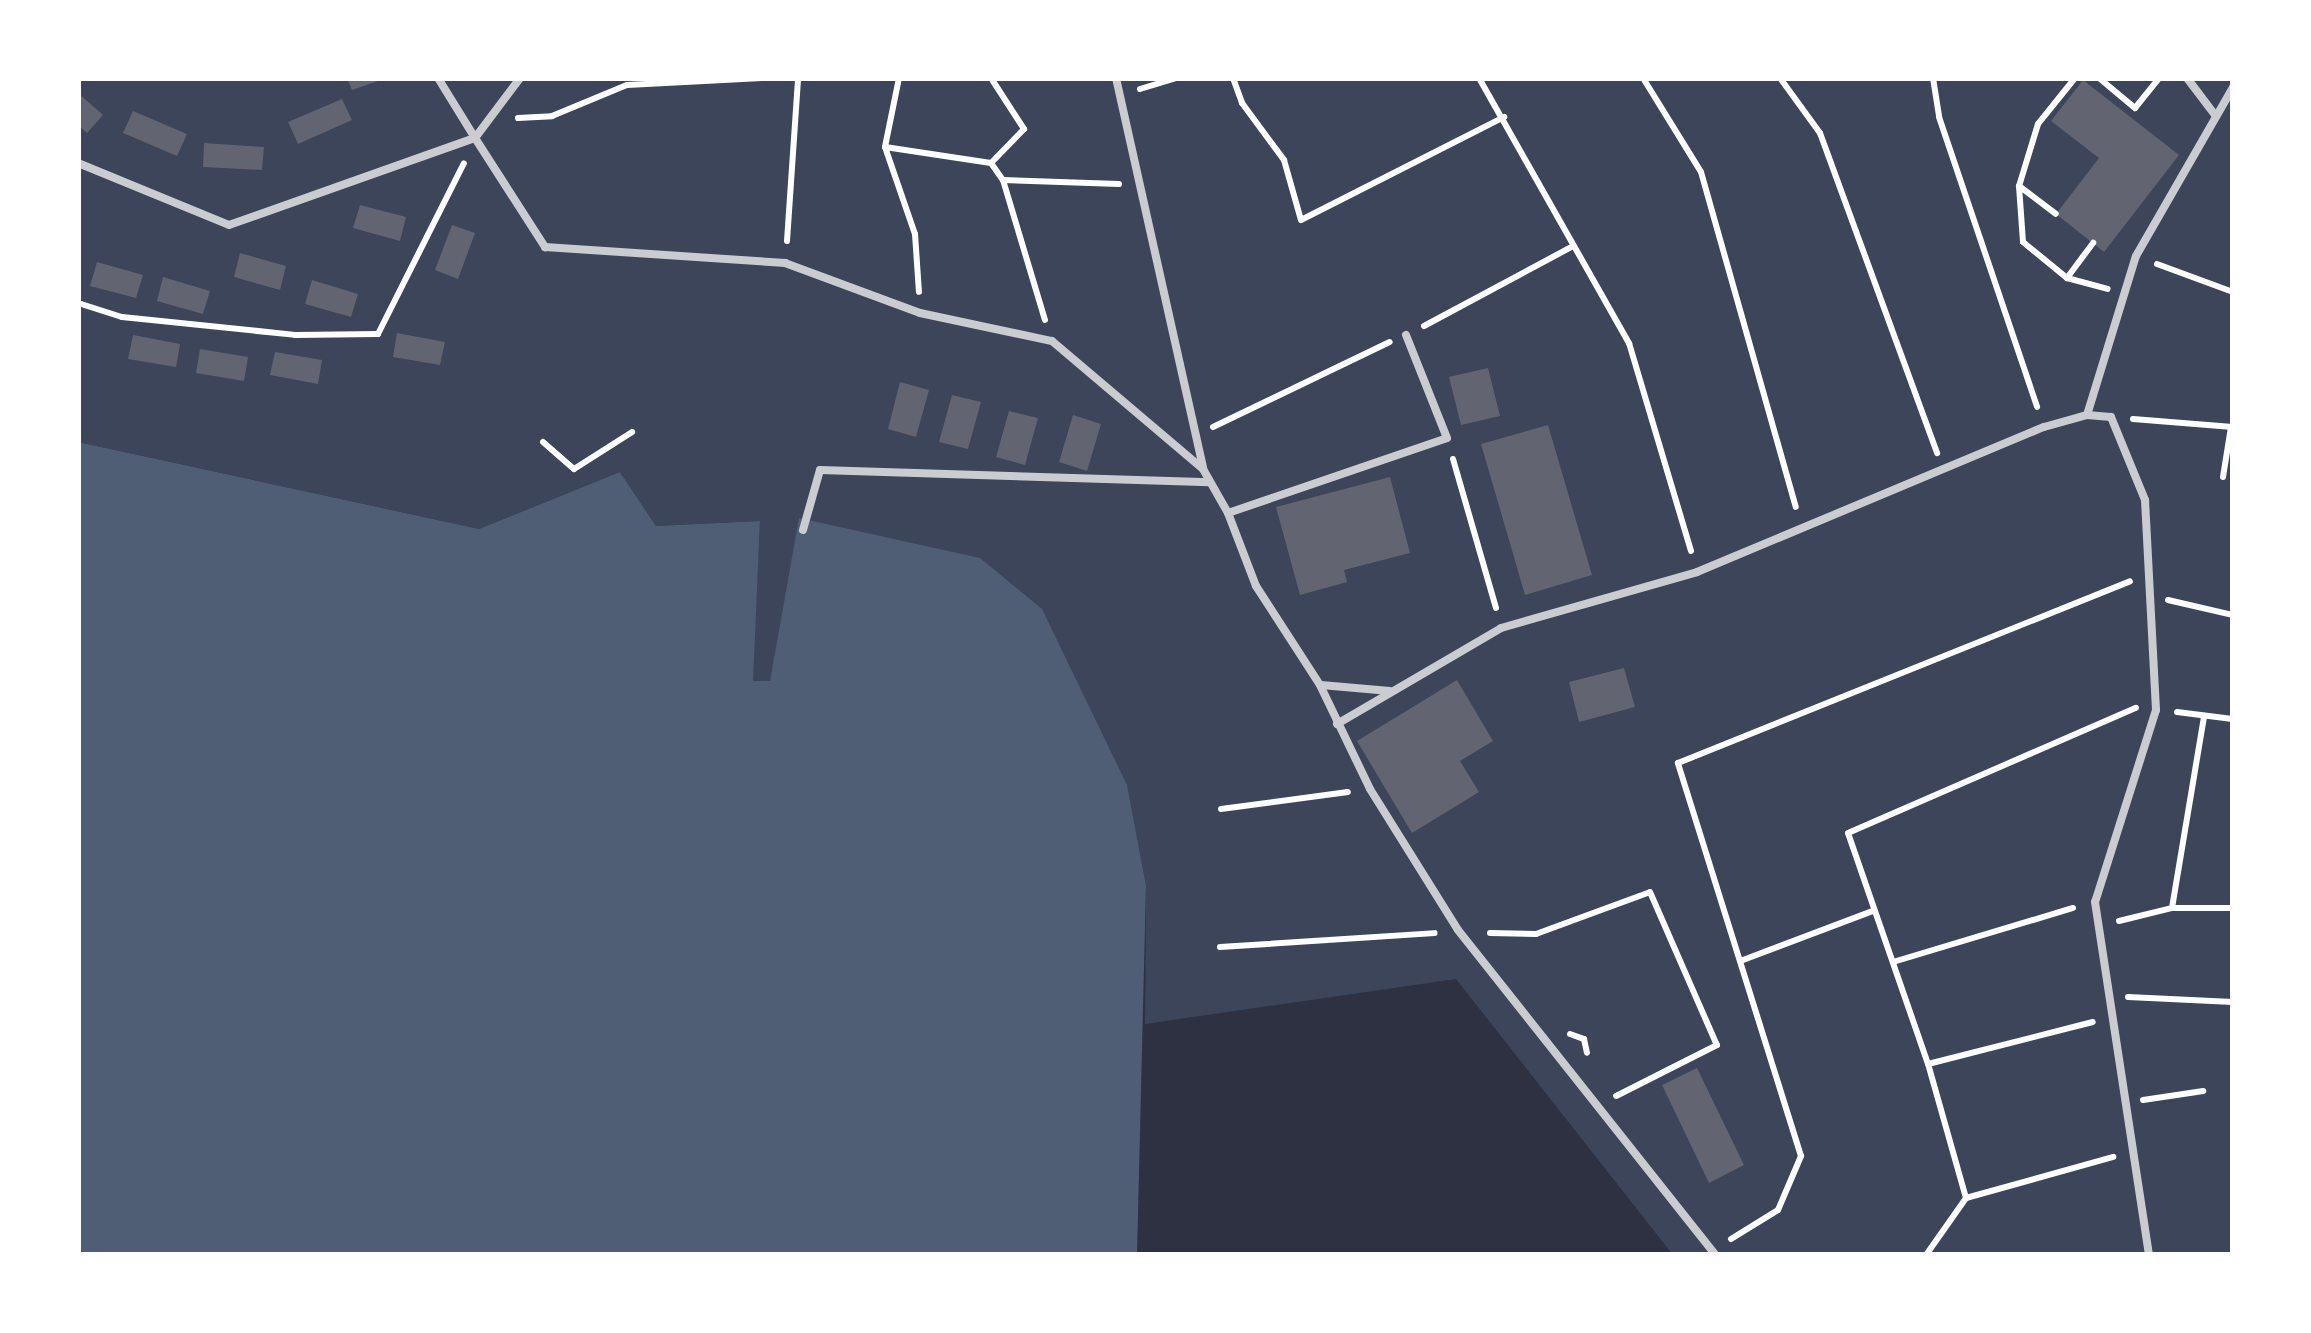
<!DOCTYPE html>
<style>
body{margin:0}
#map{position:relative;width:2311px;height:1333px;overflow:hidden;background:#2d3142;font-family:"Sofia Sans Condensed",sans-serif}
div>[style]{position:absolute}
.green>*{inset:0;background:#3c4559}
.water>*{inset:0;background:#4f5d75}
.building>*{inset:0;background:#626471}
.path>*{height:6px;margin:-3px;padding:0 3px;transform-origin:3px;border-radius:3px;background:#fff}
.service>*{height:8px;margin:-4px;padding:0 4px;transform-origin:4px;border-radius:4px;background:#caccd0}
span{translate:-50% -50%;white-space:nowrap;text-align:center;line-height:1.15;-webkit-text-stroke:12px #fff;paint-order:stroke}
.frame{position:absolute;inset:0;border:81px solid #fff;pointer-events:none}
</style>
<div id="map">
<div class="green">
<div style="clip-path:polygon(78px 78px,2233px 78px,2233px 1255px,1673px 1255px,1456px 979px,1145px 1024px,1146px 886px,770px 682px,752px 681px,760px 521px,656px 526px,620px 472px,479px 529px,78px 442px)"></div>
</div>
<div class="water">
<div style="clip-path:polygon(78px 442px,479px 529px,620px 472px,656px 526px,760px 521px,753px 681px,770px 681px,799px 518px,980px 558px,1042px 609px,1127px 785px,1146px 886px,1137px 1255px,78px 1255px)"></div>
</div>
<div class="building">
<div style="clip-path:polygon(347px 78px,383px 78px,384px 79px,352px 90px)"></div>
<div style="clip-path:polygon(2083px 80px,2179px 155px,2104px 252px,2056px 214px,2099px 158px,2051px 121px)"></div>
<div style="clip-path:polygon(78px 93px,103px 115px,87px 133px,78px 125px)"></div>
<div style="clip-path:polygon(342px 99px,352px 120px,298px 144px,288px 122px)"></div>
<div style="clip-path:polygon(133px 111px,187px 134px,177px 156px,123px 133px)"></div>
<div style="clip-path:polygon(204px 143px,264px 147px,262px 170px,203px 167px)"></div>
<div style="clip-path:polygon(360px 205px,406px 217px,400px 241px,353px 228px)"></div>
<div style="clip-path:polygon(452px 225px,475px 233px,458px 279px,435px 270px)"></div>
<div style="clip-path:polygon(240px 253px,286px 266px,280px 290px,234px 277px)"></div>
<div style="clip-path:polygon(97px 262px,143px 275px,136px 298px,90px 286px)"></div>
<div style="clip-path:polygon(163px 277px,210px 291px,203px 314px,157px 301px)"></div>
<div style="clip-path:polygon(312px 280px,358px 294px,351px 317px,305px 304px)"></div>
<div style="clip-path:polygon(397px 333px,445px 342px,440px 365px,393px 357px)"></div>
<div style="clip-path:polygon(133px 335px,180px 344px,176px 367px,128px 359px)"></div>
<div style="clip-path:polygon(200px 349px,248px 357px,244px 381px,196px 373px)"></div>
<div style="clip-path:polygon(275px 352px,322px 360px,318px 384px,270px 375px)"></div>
<div style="clip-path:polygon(1488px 368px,1500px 416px,1461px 425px,1449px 377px)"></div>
<div style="clip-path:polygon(900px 382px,929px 390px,916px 437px,888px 429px)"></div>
<div style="clip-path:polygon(952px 395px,981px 402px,968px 449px,939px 442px)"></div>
<div style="clip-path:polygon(1009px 411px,1038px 418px,1025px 465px,996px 457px)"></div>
<div style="clip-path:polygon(1073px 415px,1101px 424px,1087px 471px,1059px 462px)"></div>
<div style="clip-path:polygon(1548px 425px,1592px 575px,1525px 595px,1481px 444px)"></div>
<div style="clip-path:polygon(1390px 477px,1410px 553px,1344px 570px,1347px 582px,1300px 595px,1276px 507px)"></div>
<div style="clip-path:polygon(1624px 668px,1635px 707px,1579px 722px,1569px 682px)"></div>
<div style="clip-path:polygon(1457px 680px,1493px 741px,1460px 761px,1479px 792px,1412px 833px,1357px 741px)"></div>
<div style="clip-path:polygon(1697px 1068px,1744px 1165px,1709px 1183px,1662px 1085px)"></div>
</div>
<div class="path">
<div style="left:899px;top:78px;width:70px;rotate:101.5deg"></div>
<div style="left:885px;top:147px;width:92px;rotate:71deg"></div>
<div style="left:915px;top:234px;width:58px;rotate:86.1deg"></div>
<div style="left:991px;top:78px;width:61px;rotate:57.1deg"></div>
<div style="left:1024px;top:129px;width:47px;rotate:134.1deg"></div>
<div style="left:991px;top:163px;width:21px;rotate:55deg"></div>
<div style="left:1003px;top:180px;width:146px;rotate:73.3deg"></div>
<div style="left:1233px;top:78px;width:27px;rotate:70deg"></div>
<div style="left:1242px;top:103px;width:71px;rotate:53.6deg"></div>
<div style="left:1284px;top:160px;width:62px;rotate:74.2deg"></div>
<div style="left:1301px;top:220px;width:228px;rotate:-26.9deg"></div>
<div style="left:1479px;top:78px;width:305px;rotate:60.5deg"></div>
<div style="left:1629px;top:343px;width:217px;rotate:73.4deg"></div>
<div style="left:1643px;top:78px;width:110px;rotate:58.3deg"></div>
<div style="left:1701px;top:172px;width:348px;rotate:74.2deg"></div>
<div style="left:1780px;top:78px;width:68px;rotate:54deg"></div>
<div style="left:1820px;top:133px;width:341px;rotate:69.9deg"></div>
<div style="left:1933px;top:78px;width:39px;rotate:81deg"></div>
<div style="left:1939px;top:117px;width:306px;rotate:71.3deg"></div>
<div style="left:2075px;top:78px;width:59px;rotate:128.8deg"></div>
<div style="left:2038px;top:124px;width:65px;rotate:107deg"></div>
<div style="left:2019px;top:186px;width:56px;rotate:85.9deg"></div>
<div style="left:2023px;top:242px;width:57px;rotate:39.3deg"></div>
<div style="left:2067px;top:278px;width:42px;rotate:15deg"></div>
<div style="left:2099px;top:78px;width:47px;rotate:39.8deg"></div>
<div style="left:2135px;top:108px;width:38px;rotate:-51deg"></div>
<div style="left:1140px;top:89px;width:39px;rotate:-17deg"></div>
<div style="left:518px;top:118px;width:34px;rotate:-3deg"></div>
<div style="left:552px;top:116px;width:81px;rotate:-22.5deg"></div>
<div style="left:627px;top:85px;width:135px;rotate:-3deg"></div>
<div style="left:885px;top:147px;width:107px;rotate:8.6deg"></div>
<div style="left:1003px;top:180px;width:116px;rotate:2deg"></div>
<div style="left:2019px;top:186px;width:46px;rotate:37.1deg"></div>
<div style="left:787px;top:241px;width:163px;rotate:-86.1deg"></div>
<div style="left:2157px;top:264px;width:81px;rotate:20.2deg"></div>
<div style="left:2067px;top:278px;width:44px;rotate:-53.4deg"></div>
<div style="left:78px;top:303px;width:46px;rotate:17.7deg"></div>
<div style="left:122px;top:317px;width:174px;rotate:5.9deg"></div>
<div style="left:295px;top:335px;width:83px;rotate:-0.7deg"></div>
<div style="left:378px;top:334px;width:191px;rotate:-63.3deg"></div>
<div style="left:1424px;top:326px;width:169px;rotate:-28.2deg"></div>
<div style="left:2133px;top:419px;width:100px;rotate:4.6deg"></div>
<div style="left:1213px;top:427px;width:196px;rotate:-25.7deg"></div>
<div style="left:543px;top:442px;width:41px;rotate:41.1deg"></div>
<div style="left:574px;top:469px;width:69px;rotate:-32.5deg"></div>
<div style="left:1453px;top:459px;width:155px;rotate:73.9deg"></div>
<div style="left:2223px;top:477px;width:51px;rotate:-80.9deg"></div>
<div style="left:2168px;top:600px;width:67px;rotate:13deg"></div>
<div style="left:2177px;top:712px;width:56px;rotate:7.1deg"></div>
<div style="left:1221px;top:809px;width:128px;rotate:-7.6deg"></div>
<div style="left:2172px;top:908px;width:195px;rotate:-80.5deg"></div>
<div style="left:2119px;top:921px;width:55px;rotate:-13.8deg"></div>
<div style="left:2172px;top:908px;width:61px"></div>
<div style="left:1490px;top:933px;width:46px;rotate:1.2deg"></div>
<div style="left:1536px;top:934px;width:121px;rotate:-20.2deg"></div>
<div style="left:1650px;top:892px;width:167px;rotate:66.4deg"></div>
<div style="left:1717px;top:1045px;width:113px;rotate:153.2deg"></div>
<div style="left:1220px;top:947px;width:215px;rotate:-3.7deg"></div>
<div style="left:1743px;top:960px;width:139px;rotate:-20.7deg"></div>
<div style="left:1893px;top:962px;width:188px;rotate:-16.7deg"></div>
<div style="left:2128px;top:997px;width:105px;rotate:2.7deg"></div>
<div style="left:1570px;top:1034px;width:15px;rotate:20deg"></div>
<div style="left:1584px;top:1039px;width:14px;rotate:78deg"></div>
<div style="left:1928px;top:1064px;width:170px;rotate:-14.3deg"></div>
<div style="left:2143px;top:1100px;width:61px;rotate:-8.5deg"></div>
<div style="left:1966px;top:1198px;width:153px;rotate:-15.6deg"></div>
<div style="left:1731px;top:1239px;width:55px;rotate:-31.7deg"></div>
<div style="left:1778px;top:1210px;width:59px;rotate:-66.9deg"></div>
<div style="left:1801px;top:1156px;width:412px;rotate:-107.4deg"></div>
<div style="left:1678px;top:763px;width:487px;rotate:-21.9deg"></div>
<div style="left:1926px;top:1255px;width:70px;rotate:-54.9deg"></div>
<div style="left:1966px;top:1198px;width:139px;rotate:-105.8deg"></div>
<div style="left:1928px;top:1064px;width:244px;rotate:-109.1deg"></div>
<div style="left:1848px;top:833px;width:314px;rotate:-23.5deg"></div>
</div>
<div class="service">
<div style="left:438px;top:78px;width:70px;rotate:58.3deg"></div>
<div style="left:475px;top:138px;width:75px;rotate:-53.1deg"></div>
<div style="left:1116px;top:78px;width:399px;rotate:77.4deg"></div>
<div style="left:2187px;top:78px;width:46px;rotate:52.9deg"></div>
<div style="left:78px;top:163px;width:163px;rotate:22.3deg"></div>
<div style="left:229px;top:225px;width:261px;rotate:-19.5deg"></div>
<div style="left:475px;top:138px;width:130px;rotate:57.3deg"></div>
<div style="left:545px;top:247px;width:241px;rotate:3.8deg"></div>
<div style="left:785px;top:263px;width:144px;rotate:20.3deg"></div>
<div style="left:920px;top:313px;width:135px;rotate:12deg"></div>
<div style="left:1052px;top:341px;width:198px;rotate:40.3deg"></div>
<div style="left:1203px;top:469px;width:51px;rotate:60.4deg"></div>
<div style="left:1228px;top:513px;width:78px;rotate:69deg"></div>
<div style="left:1256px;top:586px;width:118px;rotate:57.1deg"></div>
<div style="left:1320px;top:685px;width:115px;rotate:64.3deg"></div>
<div style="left:1370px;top:789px;width:166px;rotate:58deg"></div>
<div style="left:1458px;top:930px;width:415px;rotate:51.6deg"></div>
<div style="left:2087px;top:415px;width:166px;rotate:-72.9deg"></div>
<div style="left:2136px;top:256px;width:195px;rotate:-60.1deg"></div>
<div style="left:1228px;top:513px;width:231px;rotate:-18.9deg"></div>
<div style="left:1447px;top:438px;width:111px;rotate:-111.7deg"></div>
<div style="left:803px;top:530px;width:62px;rotate:-74.2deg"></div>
<div style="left:820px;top:470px;width:390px;rotate:1.8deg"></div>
<div style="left:1321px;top:685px;width:69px;rotate:5deg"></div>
<div style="left:1337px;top:724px;width:190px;rotate:-30.3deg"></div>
<div style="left:1501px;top:628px;width:204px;rotate:-15.9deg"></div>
<div style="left:1697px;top:572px;width:376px;rotate:-22.7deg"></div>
<div style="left:2044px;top:427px;width:45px;rotate:-15.6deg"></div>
<div style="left:2087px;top:415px;width:24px;rotate:5deg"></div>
<div style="left:2111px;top:417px;width:90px;rotate:67.7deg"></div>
<div style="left:2145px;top:500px;width:210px;rotate:87deg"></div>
<div style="left:2156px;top:710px;width:201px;rotate:107.6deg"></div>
<div style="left:2095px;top:902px;width:357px;rotate:81.3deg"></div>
</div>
<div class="frame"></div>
</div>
